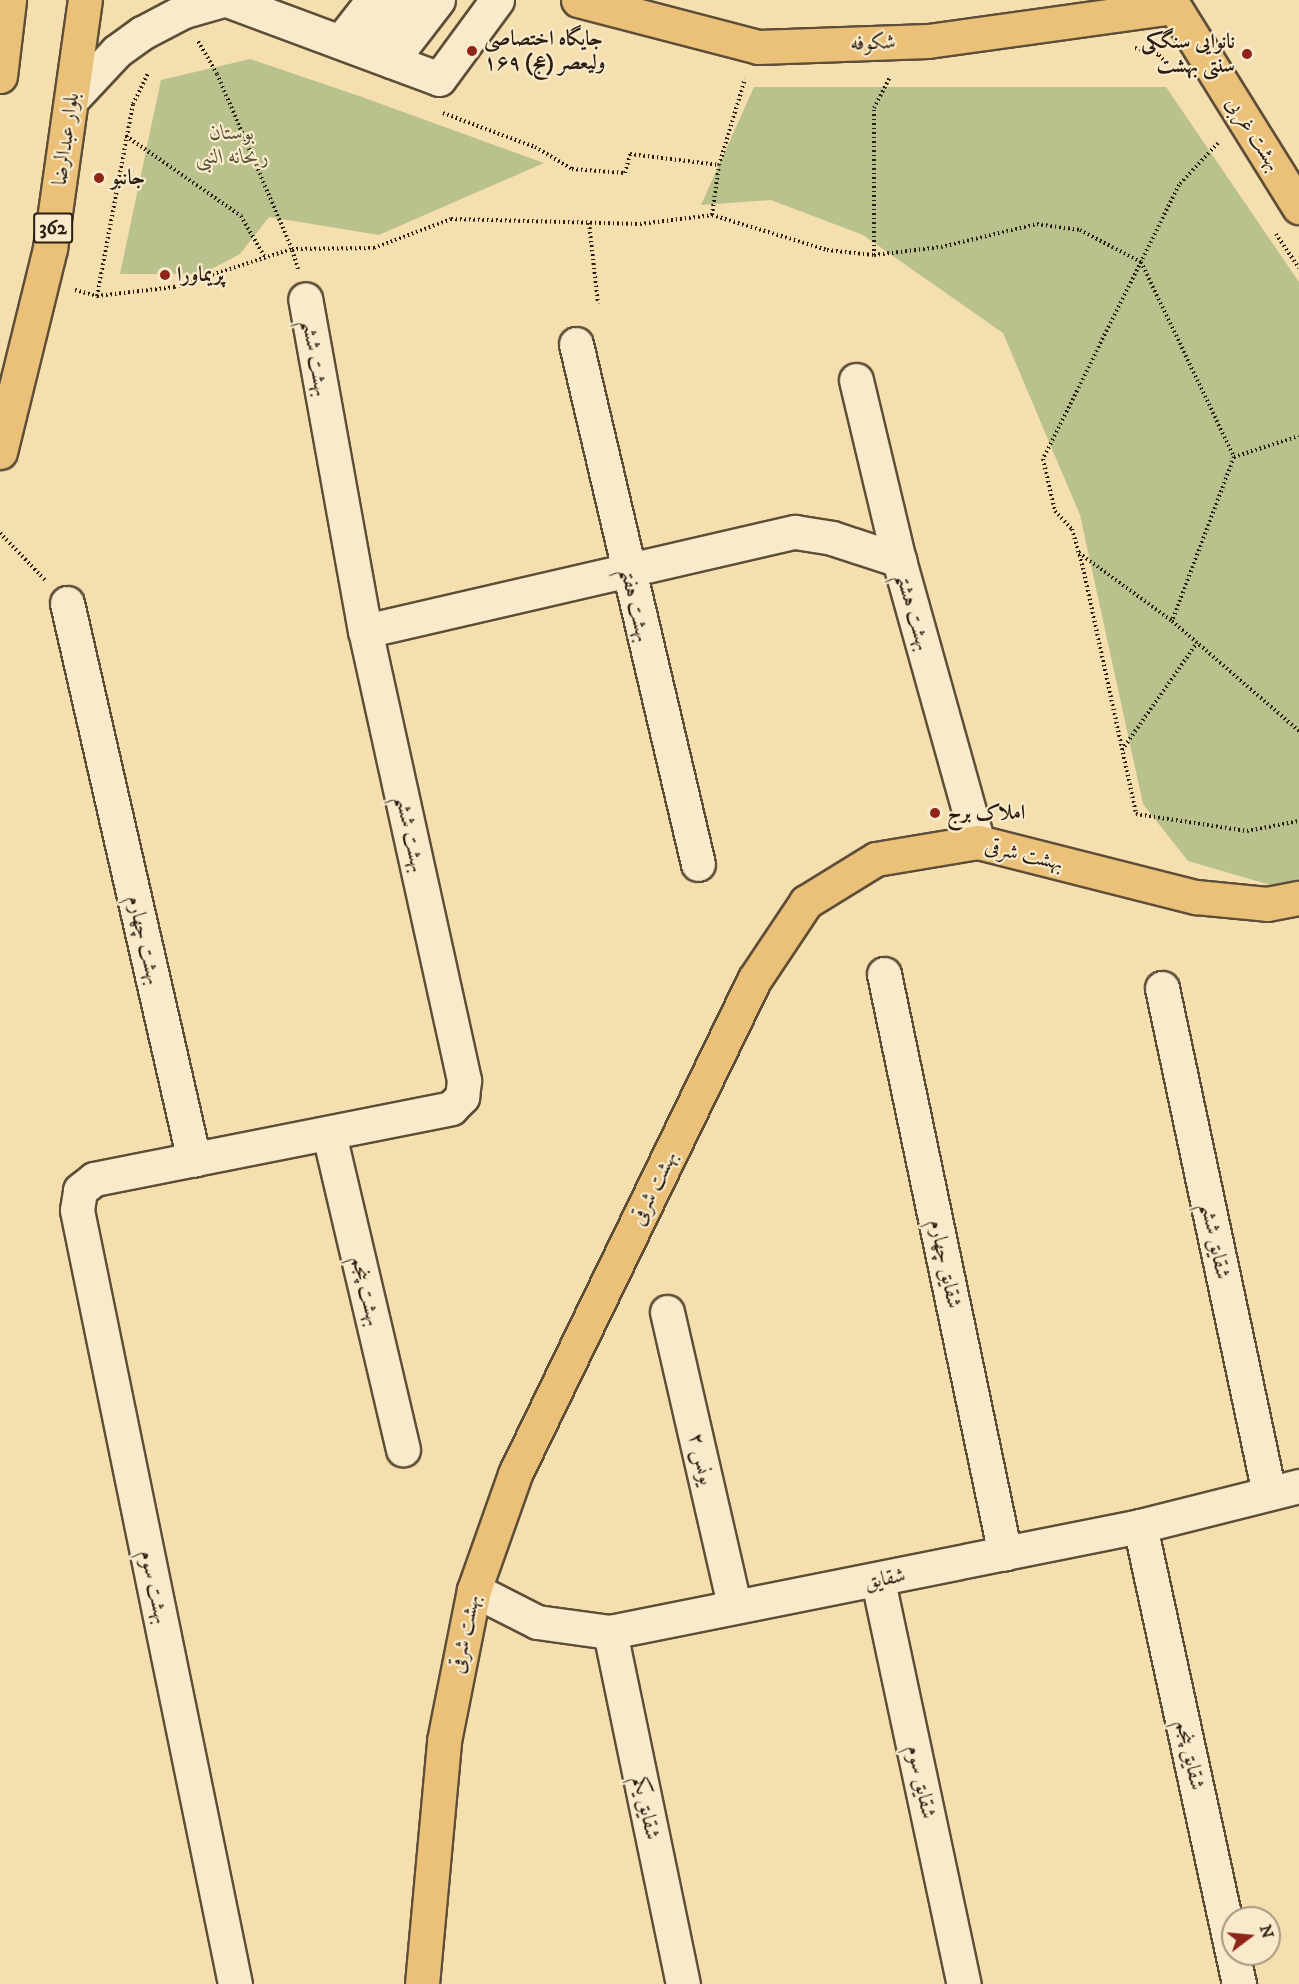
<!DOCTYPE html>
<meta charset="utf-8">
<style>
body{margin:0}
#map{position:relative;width:1299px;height:1984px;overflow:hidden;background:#f6dfaf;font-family:"IM FELL DW Pica",Amiri,serif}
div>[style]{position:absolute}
.green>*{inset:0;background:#b9c28d}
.path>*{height:4px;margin-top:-2px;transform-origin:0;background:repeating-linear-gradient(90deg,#2a1e11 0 1.5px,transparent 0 4.5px)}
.roads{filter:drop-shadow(2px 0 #5d4e38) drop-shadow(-2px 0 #5d4e38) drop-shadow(0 2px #5d4e38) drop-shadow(0 -2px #5d4e38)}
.minor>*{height:33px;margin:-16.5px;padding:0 16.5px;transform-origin:16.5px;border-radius:16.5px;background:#f9eacb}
.major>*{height:33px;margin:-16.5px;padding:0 16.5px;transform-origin:16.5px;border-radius:16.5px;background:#ebc078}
.dots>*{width:16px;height:16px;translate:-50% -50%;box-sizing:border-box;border:3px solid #f9eacb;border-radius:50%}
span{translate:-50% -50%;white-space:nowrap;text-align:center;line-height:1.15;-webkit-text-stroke:4.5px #f9eacb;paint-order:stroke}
.shield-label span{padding:2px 4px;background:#f9eacb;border:2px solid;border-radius:4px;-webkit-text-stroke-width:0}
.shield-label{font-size:20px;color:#2a1e11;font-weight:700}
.poi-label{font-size:21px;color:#2a1e11;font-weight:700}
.left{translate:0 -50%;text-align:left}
.right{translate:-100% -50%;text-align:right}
.street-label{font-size:21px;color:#2a1e11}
.park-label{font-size:21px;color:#554f36;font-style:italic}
.north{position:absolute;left:1221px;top:1906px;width:60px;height:60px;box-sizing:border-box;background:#f9eacb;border:2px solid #a69881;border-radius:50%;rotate:74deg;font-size:16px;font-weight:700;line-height:24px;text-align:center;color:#2a1e11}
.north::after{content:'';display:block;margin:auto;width:21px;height:27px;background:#8f2418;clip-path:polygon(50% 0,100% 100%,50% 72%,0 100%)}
</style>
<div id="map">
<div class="green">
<div style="clip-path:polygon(250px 59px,362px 97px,544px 163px,379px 235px,269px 217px,240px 254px,202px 274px,120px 274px,161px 80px)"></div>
<div style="clip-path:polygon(754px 87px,1166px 87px,1299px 282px,1299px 880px,1274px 886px,1188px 861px,1143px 804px,1080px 515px,1003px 333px,863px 235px,771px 200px,701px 205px)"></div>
</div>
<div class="path">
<div style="left:1135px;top:48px;width:25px;rotate:16deg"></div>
<div style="left:1159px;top:55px;width:12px;rotate:48deg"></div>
<div style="left:443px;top:113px;width:98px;rotate:20.3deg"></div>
<div style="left:535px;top:147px;width:43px;rotate:30.7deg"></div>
<div style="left:572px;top:169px;width:53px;rotate:4.3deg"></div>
<div style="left:625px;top:173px;width:20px;rotate:-75deg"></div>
<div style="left:630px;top:154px;width:90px;rotate:7deg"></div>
<div style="left:126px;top:136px;width:140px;rotate:34.8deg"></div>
<div style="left:241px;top:216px;width:46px;rotate:60.1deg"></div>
<div style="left:1218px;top:143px;width:57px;rotate:132.9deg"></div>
<div style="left:1179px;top:185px;width:306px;rotate:116.4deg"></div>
<div style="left:1043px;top:459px;width:53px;rotate:77deg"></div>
<div style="left:1055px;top:511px;width:25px;rotate:47deg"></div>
<div style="left:1072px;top:529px;width:41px;rotate:74.2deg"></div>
<div style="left:1083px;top:568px;width:252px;rotate:77.8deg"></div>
<div style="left:1136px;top:814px;width:112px;rotate:8.7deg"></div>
<div style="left:1247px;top:831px;width:53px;rotate:-10.9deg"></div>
<div style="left:712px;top:215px;width:50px;rotate:-82deg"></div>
<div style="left:719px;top:165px;width:90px;rotate:-73.2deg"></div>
<div style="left:589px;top:223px;width:81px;rotate:83.6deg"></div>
<div style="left:1276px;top:234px;width:41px;rotate:55.9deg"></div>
<div style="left:874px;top:255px;width:147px;rotate:-90deg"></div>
<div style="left:874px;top:108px;width:35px;rotate:-63deg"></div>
<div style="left:298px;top:269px;width:21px;rotate:-107deg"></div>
<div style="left:292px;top:249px;width:82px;rotate:-0.7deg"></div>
<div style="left:374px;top:248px;width:82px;rotate:-20.6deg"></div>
<div style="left:451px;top:219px;width:189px;rotate:1.5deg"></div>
<div style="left:640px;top:224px;width:73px;rotate:-7.1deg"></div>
<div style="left:712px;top:215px;width:120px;rotate:16.9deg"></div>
<div style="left:827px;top:250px;width:47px;rotate:6.1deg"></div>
<div style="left:874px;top:255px;width:67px;rotate:-6.8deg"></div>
<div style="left:941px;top:247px;width:99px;rotate:-13.5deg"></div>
<div style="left:1037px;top:224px;width:43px;rotate:7.9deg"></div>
<div style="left:1080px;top:230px;width:69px;rotate:27.7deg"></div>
<div style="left:1141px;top:262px;width:216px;rotate:64.5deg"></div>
<div style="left:1234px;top:457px;width:175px;rotate:110.7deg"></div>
<div style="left:75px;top:290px;width:23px;rotate:15deg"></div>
<div style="left:97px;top:296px;width:78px;rotate:-6.7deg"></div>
<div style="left:174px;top:287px;width:124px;rotate:-17.9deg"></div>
<div style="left:292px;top:249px;width:190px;rotate:-113.2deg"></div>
<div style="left:217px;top:74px;width:39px;rotate:-120deg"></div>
<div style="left:97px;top:296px;width:195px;rotate:-79.4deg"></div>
<div style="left:133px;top:104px;width:34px;rotate:-64deg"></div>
<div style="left:1234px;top:457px;width:68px;rotate:-17.9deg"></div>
<div style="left:0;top:533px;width:66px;rotate:46.2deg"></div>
<div style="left:1079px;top:553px;width:115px;rotate:36.2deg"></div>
<div style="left:1172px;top:621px;width:168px;rotate:40.9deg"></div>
<div style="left:1122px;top:750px;width:131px;rotate:-55deg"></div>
</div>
<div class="roads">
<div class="minor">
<div style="left:227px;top:0;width:226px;rotate:20.4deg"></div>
<div style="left:439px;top:79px;width:98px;rotate:-53.7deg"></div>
<div style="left:341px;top:41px;width:52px;rotate:-52deg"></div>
<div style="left:366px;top:51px;width:67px;rotate:-49.2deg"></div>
<div style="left:391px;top:61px;width:77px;rotate:-52.4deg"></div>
<div style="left:73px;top:98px;width:64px;rotate:-46.9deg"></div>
<div style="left:117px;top:51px;width:31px;rotate:-36deg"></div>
<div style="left:142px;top:33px;width:47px;rotate:-27.6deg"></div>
<div style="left:184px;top:11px;width:41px;rotate:-15.8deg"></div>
<div style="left:576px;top:344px;width:534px;rotate:76.8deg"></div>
<div style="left:856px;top:380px;width:185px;rotate:76.6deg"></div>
<div style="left:899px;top:560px;width:293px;rotate:74.4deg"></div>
<div style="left:67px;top:603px;width:571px;rotate:77.16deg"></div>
<div style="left:365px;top:631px;width:441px;rotate:-13deg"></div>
<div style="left:795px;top:532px;width:37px;rotate:9deg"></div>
<div style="left:832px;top:538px;width:71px;rotate:18.2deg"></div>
<div style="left:884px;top:974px;width:592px;rotate:78.22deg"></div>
<div style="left:1162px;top:988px;width:516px;rotate:78.04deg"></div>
<div style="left:329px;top:1134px;width:324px;rotate:76.8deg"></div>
<div style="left:667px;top:1312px;width:301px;rotate:77.1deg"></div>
<div style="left:1140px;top:1526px;width:469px;rotate:77.8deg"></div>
<div style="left:878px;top:1581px;width:412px;rotate:78deg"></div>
<div style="left:474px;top:1590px;width:71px;rotate:26.9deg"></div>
<div style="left:537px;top:1622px;width:74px;rotate:7.8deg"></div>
<div style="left:610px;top:1632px;width:540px;rotate:-11.31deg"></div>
<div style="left:1140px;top:1526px;width:164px;rotate:-14.1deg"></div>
<div style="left:610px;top:1632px;width:359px;rotate:78.3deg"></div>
<div style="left:235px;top:1984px;width:790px;rotate:-101.54deg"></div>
<div style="left:77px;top:1210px;width:20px;rotate:-81deg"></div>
<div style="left:80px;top:1190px;width:18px;rotate:-38deg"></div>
<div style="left:94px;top:1179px;width:364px;rotate:-11.2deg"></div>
<div style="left:451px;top:1108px;width:16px;rotate:-45deg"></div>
<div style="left:462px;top:1097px;width:17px;rotate:-83deg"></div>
<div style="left:464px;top:1080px;width:460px;rotate:-102.4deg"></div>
<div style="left:365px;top:631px;width:337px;rotate:-100.2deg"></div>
</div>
<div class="major">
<div style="left:578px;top:0;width:186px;rotate:14.6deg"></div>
<div style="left:758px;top:47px;width:170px;rotate:-2deg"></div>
<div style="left:928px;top:41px;width:246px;rotate:-7.9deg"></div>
<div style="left:1170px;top:0;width:244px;rotate:58.1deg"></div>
<div style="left:0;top:76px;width:77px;rotate:-83.2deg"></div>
<div style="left:0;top:452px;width:210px;rotate:-76.2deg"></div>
<div style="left:50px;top:248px;width:250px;rotate:-82deg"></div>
<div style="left:422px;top:1984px;width:244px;rotate:-84.8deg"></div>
<div style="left:444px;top:1741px;width:154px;rotate:-78.8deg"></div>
<div style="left:474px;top:1590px;width:123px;rotate:-70.5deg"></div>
<div style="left:515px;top:1474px;width:549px;rotate:-64.18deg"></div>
<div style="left:754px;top:980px;width:94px;rotate:-56.3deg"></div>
<div style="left:806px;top:902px;width:82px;rotate:-31.6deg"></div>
<div style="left:876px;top:859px;width:103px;rotate:-9.5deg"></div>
<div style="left:978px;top:842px;width:225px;rotate:14.2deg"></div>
<div style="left:1196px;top:897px;width:71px;rotate:5.6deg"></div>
<div style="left:1267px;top:904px;width:33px;rotate:-11deg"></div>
</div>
</div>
<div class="dots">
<div style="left:472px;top:51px;background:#8f2418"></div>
<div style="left:1247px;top:54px;background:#8f2418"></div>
<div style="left:99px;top:178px;background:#8f2418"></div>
<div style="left:165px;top:275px;background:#8f2418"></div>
<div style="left:935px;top:813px;background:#8f2418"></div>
</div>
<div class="shield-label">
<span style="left:53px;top:228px">362</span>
</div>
<div class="poi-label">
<span class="left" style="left:484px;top:51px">جایگاه اختصاصی<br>۱۶۹ ولیعصر (عج)</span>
<span class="right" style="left:1235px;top:54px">نانوایی سنگکی<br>سنتی بهشت</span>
<span class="left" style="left:111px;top:178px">جانبو</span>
<span class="left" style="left:177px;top:275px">پریماورا</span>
<span class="left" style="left:947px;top:813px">املاک برج</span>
</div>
<div class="street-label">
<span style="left:873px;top:43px;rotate:-2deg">شکوفه</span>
<span style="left:1253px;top:134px;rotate:57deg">بهشت غربی</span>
<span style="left:66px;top:139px;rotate:-82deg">بلوار عبدالرضا</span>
<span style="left:315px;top:358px;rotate:80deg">بهشت ششم</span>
<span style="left:635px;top:605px;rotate:77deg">بهشت هفتم</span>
<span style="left:913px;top:612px;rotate:74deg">بهشت هشتم</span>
<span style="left:410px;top:834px;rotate:78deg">بهشت ششم</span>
<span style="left:1024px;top:855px;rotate:13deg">بهشت شرقی</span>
<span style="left:144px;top:940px;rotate:77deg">بهشت چهارم</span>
<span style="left:654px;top:1188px;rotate:-64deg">بهشت شرقی</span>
<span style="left:1215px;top:1241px;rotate:78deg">شقایق ششم</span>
<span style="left:945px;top:1264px;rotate:78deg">شقایق چهارم</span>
<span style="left:366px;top:1291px;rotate:77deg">بهشت پنجم</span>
<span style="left:701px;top:1459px;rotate:77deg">یونس ۲</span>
<span style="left:885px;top:1579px;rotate:-11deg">شقایق</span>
<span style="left:154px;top:1587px;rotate:78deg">بهشت سوم</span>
<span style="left:465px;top:1634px;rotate:-78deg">بهشت شرقی</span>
<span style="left:1190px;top:1755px;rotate:78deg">شقایق پنجم</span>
<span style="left:921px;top:1782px;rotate:78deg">شقایق سوم</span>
<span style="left:646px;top:1808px;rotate:78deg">شقایق یکم</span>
</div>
<div class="park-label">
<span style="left:232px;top:145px">بوستان<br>ریحانه النبی</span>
</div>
<div class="north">N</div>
</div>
